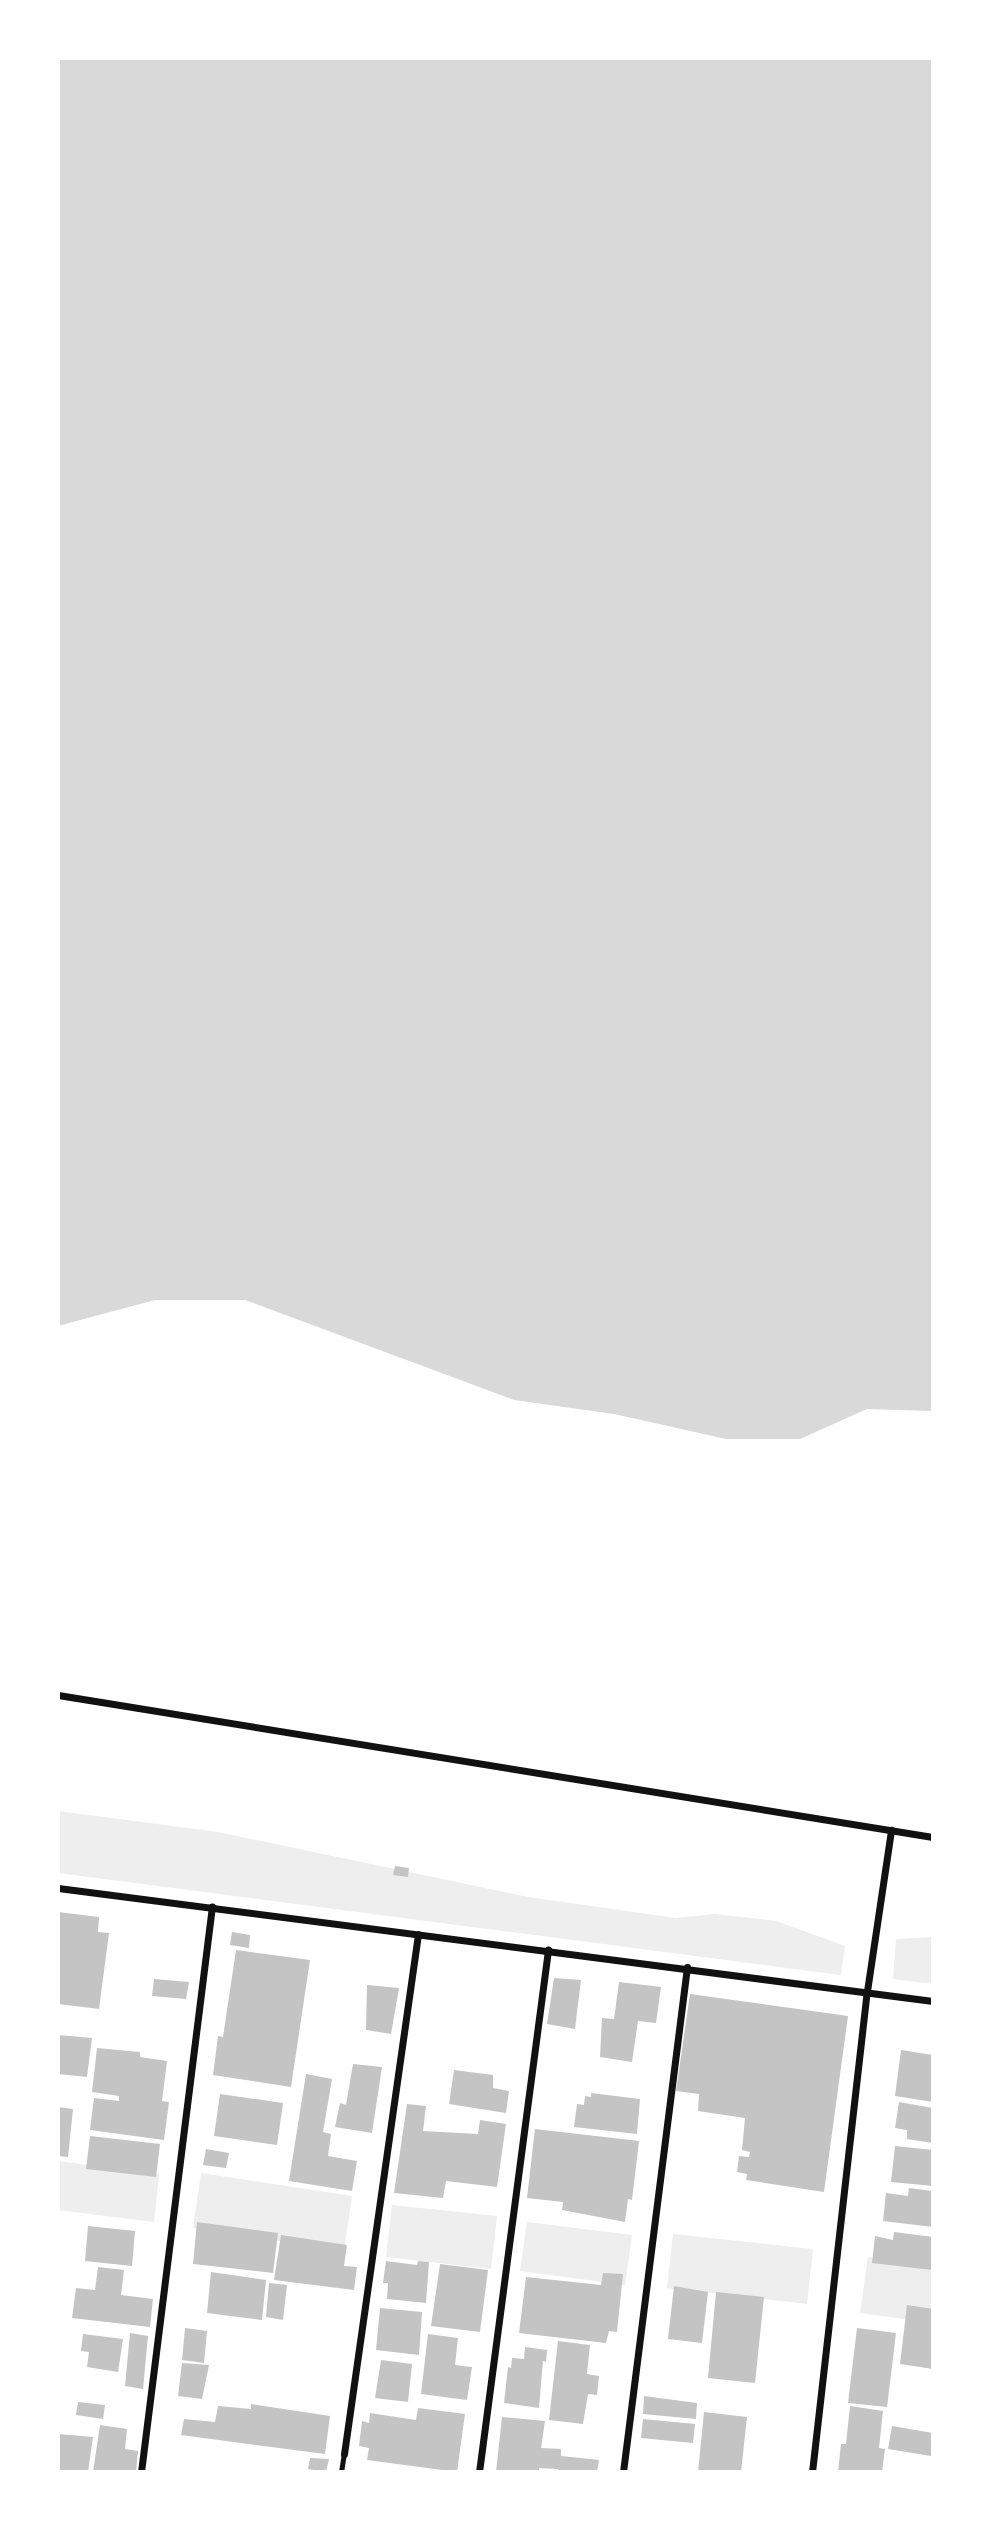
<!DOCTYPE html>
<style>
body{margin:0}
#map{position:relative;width:991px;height:2530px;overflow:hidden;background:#fff;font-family:Overpass,sans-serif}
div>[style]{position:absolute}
.green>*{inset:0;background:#eee}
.water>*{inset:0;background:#d9d9d9}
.building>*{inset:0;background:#c4c4c4}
.service>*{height:5px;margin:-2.5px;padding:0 2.5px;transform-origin:2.5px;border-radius:2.5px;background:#111}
.minor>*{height:7px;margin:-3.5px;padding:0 3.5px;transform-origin:3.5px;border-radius:3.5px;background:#111}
span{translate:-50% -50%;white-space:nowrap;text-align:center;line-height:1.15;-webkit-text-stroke:5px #fff;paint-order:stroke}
.frame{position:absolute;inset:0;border:60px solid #fff;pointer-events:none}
</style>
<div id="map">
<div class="green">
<div style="clip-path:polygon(58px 1811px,218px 1832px,528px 1897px,676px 1918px,715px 1914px,776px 1921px,845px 1946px,841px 1975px,58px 1873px)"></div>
<div style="clip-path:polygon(933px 1937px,933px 1984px,893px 1979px,896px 1939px)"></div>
<div style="clip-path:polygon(58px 2161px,159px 2174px,154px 2222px,58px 2210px)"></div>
<div style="clip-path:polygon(201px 2173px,352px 2196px,344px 2251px,193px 2228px)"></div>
<div style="clip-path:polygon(392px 2205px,497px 2216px,491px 2269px,386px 2257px)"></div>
<div style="clip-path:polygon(527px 2222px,632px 2235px,625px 2285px,520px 2271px)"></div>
<div style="clip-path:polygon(673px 2234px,813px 2249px,807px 2304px,667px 2288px)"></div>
<div style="clip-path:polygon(868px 2257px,933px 2267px,933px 2323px,860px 2313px)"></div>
</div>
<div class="water">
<div style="clip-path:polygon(58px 58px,933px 58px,933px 1411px,867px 1409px,800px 1439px,726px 1439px,614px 1414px,514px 1400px,245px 1300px,155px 1300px,58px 1326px)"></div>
</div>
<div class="building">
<div style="clip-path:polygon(395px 1866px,409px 1868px,408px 1877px,393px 1875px)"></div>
<div style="clip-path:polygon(58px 1912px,99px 1917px,98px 1932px,109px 1933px,99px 2009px,58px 2004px)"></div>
<div style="clip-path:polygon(232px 1932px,250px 1935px,249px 1948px,230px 1945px)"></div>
<div style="clip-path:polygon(236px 1950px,310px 1960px,291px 2087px,213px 2075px,218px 2036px,223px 2037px)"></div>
<div style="clip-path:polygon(554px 1978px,581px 1980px,575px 2029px,547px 2024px)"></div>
<div style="clip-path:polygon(154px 1979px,189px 1982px,186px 1999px,152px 1996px)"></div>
<div style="clip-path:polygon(619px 1982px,661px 1987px,656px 2023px,638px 2021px,632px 2062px,600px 2057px,602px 2018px,614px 2019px)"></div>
<div style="clip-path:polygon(367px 1985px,399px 1988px,391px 2034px,366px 2030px)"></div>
<div style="clip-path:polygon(690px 1994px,848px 2016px,824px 2192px,746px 2180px,747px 2174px,737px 2172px,739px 2156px,749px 2157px,750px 2152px,742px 2150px,745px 2118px,698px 2111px,699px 2094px,676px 2091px)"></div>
<div style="clip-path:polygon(58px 2035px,92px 2038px,87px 2077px,58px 2074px)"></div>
<div style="clip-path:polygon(97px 2048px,140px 2052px,140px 2057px,167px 2061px,162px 2101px,169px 2102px,164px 2140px,90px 2130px,94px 2098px,119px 2101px,119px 2096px,92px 2092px)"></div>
<div style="clip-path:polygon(901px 2050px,933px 2055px,933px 2102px,895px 2096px)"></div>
<div style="clip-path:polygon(353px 2064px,382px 2067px,372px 2133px,335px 2127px,340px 2103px,346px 2105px)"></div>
<div style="clip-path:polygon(454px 2070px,493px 2075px,493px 2088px,509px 2091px,506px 2113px,449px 2104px)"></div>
<div style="clip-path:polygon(306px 2074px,332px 2079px,323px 2132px,331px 2134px,328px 2156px,357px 2161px,352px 2191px,289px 2181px)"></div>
<div style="clip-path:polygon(591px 2093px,640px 2099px,637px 2134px,574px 2127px,577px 2104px,584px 2105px,585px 2096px,591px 2097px)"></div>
<div style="clip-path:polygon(220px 2094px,283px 2103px,277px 2145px,214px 2136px)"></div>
<div style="clip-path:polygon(899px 2102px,933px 2108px,933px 2143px,907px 2139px,907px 2130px,895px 2128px)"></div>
<div style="clip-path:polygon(407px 2104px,426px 2106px,423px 2131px,478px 2134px,480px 2120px,506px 2124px,497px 2187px,446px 2181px,443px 2198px,394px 2193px)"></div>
<div style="clip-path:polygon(58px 2107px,73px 2109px,68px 2157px,58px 2156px)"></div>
<div style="clip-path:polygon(535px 2129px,639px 2141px,632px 2200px,628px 2199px,625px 2222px,562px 2210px,563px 2202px,527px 2198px)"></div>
<div style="clip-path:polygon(90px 2136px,160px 2144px,156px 2177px,86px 2169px)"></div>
<div style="clip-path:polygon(895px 2146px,933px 2150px,933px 2186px,891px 2182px)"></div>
<div style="clip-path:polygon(206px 2149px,229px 2153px,226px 2168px,203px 2165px)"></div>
<div style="clip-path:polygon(909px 2188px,933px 2191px,933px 2227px,883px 2221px,886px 2193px,908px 2196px)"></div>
<div style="clip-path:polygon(197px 2222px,278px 2233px,273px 2273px,193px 2264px)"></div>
<div style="clip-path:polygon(88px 2226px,135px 2231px,132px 2266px,85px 2261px)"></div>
<div style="clip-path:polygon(894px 2232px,933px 2237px,932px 2270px,872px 2263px,875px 2236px,893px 2240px)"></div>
<div style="clip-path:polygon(281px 2235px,347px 2245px,344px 2266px,357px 2267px,354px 2290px,274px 2280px)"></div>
<div style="clip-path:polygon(386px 2261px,417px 2265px,418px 2261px,429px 2262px,426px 2303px,387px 2299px,388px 2283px,383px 2283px)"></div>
<div style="clip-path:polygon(440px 2264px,488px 2270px,480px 2332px,431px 2326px)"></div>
<div style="clip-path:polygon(98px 2267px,124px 2270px,121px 2295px,153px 2299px,150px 2327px,72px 2318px,76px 2288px,95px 2290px)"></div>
<div style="clip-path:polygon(211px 2272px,266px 2280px,262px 2320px,207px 2313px)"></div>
<div style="clip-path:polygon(603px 2273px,623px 2274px,617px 2332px,609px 2331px,606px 2343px,519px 2333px,526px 2277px,601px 2285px)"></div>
<div style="clip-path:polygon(269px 2283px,287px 2285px,283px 2320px,266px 2317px)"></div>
<div style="clip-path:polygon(674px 2286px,708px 2292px,702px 2343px,668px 2339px)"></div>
<div style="clip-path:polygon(716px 2292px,764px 2297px,755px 2383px,708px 2378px)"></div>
<div style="clip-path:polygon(907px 2305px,933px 2309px,933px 2369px,900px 2364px)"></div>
<div style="clip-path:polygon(380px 2308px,422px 2312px,419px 2355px,376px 2350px)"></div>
<div style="clip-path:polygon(185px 2328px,207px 2331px,204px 2363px,182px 2360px)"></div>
<div style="clip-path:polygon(857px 2328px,896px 2333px,887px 2407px,848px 2403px)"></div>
<div style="clip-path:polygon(130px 2333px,148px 2336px,143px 2389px,125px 2386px)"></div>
<div style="clip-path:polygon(83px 2334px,123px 2339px,118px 2372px,87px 2367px,89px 2352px,81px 2351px)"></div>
<div style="clip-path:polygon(428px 2334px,458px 2338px,455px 2365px,472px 2367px,467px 2400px,421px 2394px)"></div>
<div style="clip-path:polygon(558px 2341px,590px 2345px,587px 2374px,599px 2376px,597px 2395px,588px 2394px,583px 2424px,549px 2420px)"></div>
<div style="clip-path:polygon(525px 2347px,547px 2350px,546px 2362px,543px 2361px,539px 2408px,504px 2403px,508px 2367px,511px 2368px,512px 2358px,524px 2359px)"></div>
<div style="clip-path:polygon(381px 2360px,412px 2364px,408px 2402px,375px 2398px)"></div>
<div style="clip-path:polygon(182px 2363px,209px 2365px,202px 2399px,178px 2396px)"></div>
<div style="clip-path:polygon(644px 2396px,697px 2403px,696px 2419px,643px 2414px)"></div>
<div style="clip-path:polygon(78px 2402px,105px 2405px,103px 2419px,76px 2415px)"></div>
<div style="clip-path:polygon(251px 2404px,330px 2416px,325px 2454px,181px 2435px,184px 2419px,215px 2422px,218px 2406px,251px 2409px)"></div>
<div style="clip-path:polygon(850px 2406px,883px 2411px,879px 2448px,885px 2449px,882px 2472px,838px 2472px,841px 2444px,846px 2444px)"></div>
<div style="clip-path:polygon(418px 2408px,465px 2414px,457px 2472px,367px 2460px,369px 2448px,359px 2446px,362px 2421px,369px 2423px,370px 2413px,416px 2420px)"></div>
<div style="clip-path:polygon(704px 2412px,747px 2417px,741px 2472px,698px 2472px)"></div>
<div style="clip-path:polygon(502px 2417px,545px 2421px,541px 2448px,561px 2449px,561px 2456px,599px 2460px,597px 2472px,558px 2472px,558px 2469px,539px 2468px,539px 2472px,496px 2472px)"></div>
<div style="clip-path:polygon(643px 2419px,695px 2424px,693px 2443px,641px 2438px)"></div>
<div style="clip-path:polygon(100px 2425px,127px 2429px,125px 2449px,138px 2451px,136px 2472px,93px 2472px)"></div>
<div style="clip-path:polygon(892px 2426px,933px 2433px,931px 2456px,888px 2449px)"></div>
<div style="clip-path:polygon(58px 2434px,93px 2437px,88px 2472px,58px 2472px)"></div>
<div style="clip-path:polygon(310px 2458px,329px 2459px,326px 2472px,308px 2469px)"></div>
</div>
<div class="service">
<div style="left:341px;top:2472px;width:18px;rotate:-81deg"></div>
</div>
<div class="minor">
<div style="left:58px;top:1695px;width:886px;rotate:9.22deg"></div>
<div style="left:58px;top:1888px;width:882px;rotate:7.36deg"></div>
<div style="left:344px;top:2454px;width:525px;rotate:-81.9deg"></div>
<div style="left:141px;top:2472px;width:570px;rotate:-82.85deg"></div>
<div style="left:479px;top:2472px;width:527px;rotate:-82.47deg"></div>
<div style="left:623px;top:2472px;width:509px;rotate:-82.78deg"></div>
<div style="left:812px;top:2472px;width:484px;rotate:-83.5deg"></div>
<div style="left:867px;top:1991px;width:163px;rotate:-81.5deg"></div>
</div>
<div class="frame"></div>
</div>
